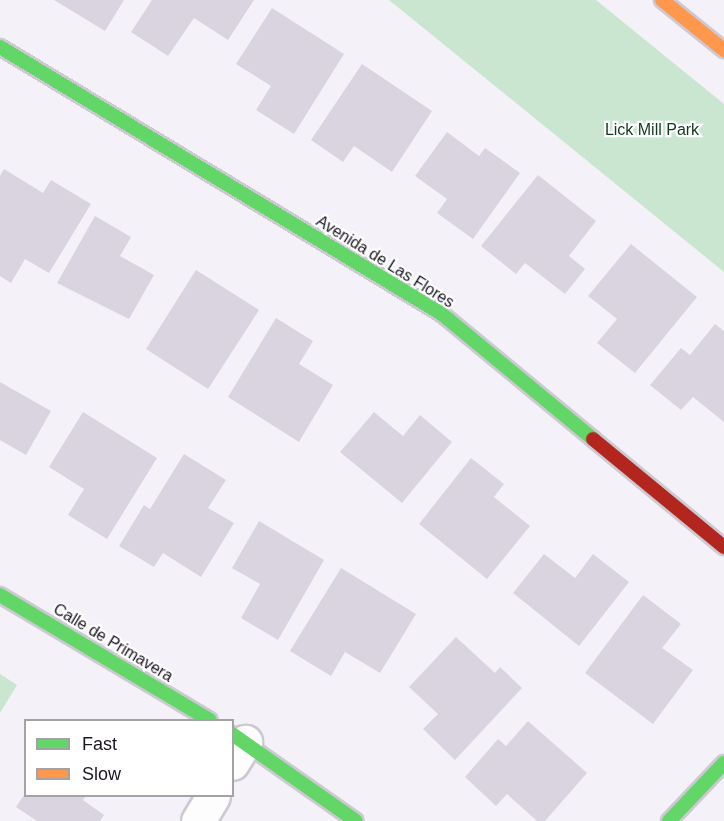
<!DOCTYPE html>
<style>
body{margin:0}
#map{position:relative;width:724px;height:821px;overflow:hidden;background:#f4f2f8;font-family:Arial,sans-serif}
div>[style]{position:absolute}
.green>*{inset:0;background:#cae6d1}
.building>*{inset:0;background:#dad4e1}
.roads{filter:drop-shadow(2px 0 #ccc9d2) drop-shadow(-2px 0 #ccc9d2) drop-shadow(0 2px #ccc9d2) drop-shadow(0 -2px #ccc9d2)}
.street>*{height:33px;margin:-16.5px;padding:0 16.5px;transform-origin:16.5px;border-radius:16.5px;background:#fdfdfe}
.fast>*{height:14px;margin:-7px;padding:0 7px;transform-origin:7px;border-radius:7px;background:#63d668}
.slow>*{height:14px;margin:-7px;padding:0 7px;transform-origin:7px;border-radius:7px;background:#ff974d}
.jam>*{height:14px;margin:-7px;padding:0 7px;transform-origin:7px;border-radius:7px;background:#b3261e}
span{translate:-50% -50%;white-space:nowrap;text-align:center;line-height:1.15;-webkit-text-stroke:4.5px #fff;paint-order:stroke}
.park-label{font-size:16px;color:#113a1d}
.street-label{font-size:16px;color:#1b1621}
.legend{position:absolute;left:24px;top:719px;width:210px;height:78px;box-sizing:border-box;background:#fff;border:2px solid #a4a2a6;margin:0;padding:8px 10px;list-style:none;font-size:18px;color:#1b1621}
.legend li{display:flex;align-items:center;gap:12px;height:30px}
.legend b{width:30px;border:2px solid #a4a2a6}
</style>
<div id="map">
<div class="green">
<div style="clip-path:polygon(389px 0,596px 0,724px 104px,724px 272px)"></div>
<div style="clip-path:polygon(0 674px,17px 685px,0 713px)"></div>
</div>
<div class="building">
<div style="clip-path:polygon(54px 0,124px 0,105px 31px)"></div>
<div style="clip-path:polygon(152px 0,254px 0,228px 40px,194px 18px,168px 56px,131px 32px)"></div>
<div style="clip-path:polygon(272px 8px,344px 54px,294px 134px,256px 110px,271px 86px,236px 64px)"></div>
<div style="clip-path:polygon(362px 64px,432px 111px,392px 172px,354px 146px,343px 162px,311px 140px)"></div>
<div style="clip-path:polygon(447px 132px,479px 156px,485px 148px,520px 173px,473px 239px,437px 213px,447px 199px,415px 176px)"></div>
<div style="clip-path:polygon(4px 169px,43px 193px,51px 180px,91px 204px,49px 273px,25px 259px,11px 283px,0 276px,0 176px)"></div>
<div style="clip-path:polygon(538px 175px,596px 221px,569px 256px,585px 269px,565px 294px,525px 263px,516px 274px,481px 246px)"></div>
<div style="clip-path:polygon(95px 216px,131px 237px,120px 256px,154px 275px,129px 319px,57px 283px)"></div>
<div style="clip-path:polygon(631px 244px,697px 297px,635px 373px,597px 343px,617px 319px,588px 296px)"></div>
<div style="clip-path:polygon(196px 270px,259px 310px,208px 389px,146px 349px)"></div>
<div style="clip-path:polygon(276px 318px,313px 341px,299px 364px,333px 385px,299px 442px,228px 397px)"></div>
<div style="clip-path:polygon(715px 324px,724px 331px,724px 422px,693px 397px,681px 410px,650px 385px,681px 348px,690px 355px)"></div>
<div style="clip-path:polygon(0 382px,51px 411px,26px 455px,0 440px)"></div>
<div style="clip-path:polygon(83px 412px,157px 458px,107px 539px,68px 515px,84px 489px,49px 467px)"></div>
<div style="clip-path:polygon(374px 412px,403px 436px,420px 415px,452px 442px,402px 503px,340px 452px)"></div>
<div style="clip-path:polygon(184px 454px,226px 480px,208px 508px,234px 523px,201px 577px,163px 553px,154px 567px,119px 546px,144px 505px,150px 509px)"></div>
<div style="clip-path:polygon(471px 458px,504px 484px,494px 497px,530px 526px,487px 579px,419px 524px)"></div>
<div style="clip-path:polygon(259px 521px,324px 560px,278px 640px,241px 618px,260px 584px,232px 568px)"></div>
<div style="clip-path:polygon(544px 554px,575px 578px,593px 554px,629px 582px,579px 646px,513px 593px)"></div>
<div style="clip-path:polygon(341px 568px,416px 614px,380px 673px,345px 652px,331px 676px,290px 651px)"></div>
<div style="clip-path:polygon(643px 595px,681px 624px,662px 648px,693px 670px,653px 724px,585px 673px)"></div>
<div style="clip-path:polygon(456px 637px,495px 673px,500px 667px,522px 688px,455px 760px,423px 729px,438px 714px,409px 687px)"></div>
<div style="clip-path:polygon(528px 721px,587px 773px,545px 821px,537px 821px,507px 794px,496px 806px,465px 777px,498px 739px,506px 746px)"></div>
<div style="clip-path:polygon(26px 792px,26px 796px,86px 796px,83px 800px,104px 815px,100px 821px,37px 821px,16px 807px)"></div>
</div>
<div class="roads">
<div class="street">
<div style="left:232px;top:763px;width:25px;rotate:-58deg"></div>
<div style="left:198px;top:821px;width:29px;rotate:-59deg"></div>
</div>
<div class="fast">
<div style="left:0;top:47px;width:516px;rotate:31.14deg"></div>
<div style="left:442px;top:314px;width:196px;rotate:39.6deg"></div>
<div style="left:0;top:595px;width:244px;rotate:30.8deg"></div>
<div style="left:232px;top:734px;width:151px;rotate:35.1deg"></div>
<div style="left:669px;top:821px;width:80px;rotate:-46.5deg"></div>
</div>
<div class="slow">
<div style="left:662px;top:0;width:80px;rotate:38.9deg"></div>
</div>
<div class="jam">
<div style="left:593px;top:439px;width:170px;rotate:39.5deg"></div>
</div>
</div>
<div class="park-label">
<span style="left:652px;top:130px">Lick Mill Park</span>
</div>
<div class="street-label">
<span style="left:385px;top:262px;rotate:32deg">Avenida de Las Flores</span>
<span style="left:113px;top:643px;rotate:31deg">Calle de Primavera</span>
</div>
<ul class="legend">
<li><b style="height:8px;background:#63d668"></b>Fast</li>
<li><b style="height:8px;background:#ff974d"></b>Slow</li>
</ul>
</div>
